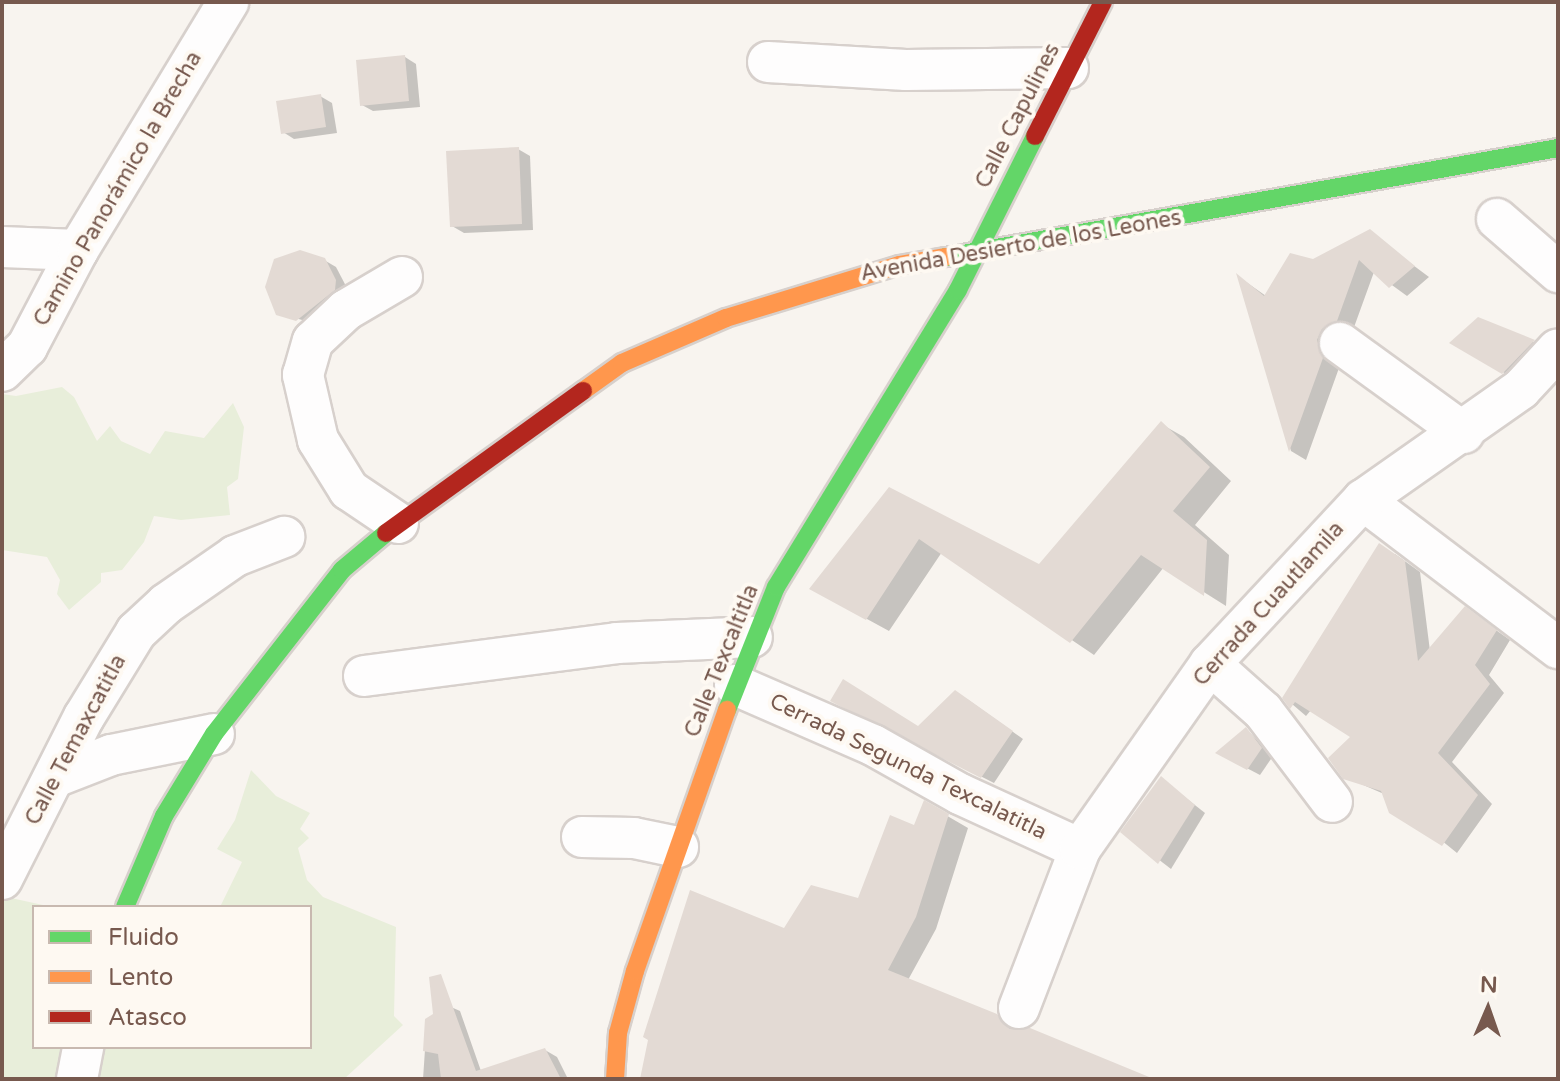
<!DOCTYPE html>
<meta charset="utf-8">
<style>
body{margin:0}
#map{position:relative;width:1560px;height:1081px;overflow:hidden;background:#f8f4ef;font-family:"Varela Round",sans-serif}
div>[style]{position:absolute}
.green>*{inset:0;background:#e8eeda}
.shadow>*{inset:0;background:#0003}
.building>*{inset:0;background:#e3dad4}
.roads{filter:drop-shadow(2px 0 #d7d0cc) drop-shadow(-2px 0 #d7d0cc) drop-shadow(0 2px #d7d0cc) drop-shadow(0 -2px #d7d0cc)}
.street>*{height:40px;margin:-20px;padding:0 20px;transform-origin:20px;border-radius:20px;background:#fefdfd}
.fast>*{height:18px;margin:-9px;padding:0 9px;transform-origin:9px;border-radius:9px;background:#63d668}
.slow>*{height:18px;margin:-9px;padding:0 9px;transform-origin:9px;border-radius:9px;background:#ff974d}
.jam>*{height:18px;margin:-9px;padding:0 9px;transform-origin:9px;border-radius:9px;background:#b3261e}
span{translate:-50% -50%;white-space:nowrap;text-align:center;line-height:1.15;-webkit-text-stroke:8px #fef9f2;paint-order:stroke}
.street-label{font-size:22px;color:#77594e}
.frame{position:absolute;inset:0;border:4px solid #77594e;pointer-events:none}
.legend{position:absolute;left:32px;top:905px;width:280px;height:144px;box-sizing:border-box;background:#fef9f2;border:2px solid #c8b9b0;margin:0;padding:10px 14px;list-style:none;font-size:24px;color:#77594e}
.legend li{display:flex;align-items:center;gap:16px;height:40px}
.legend b{width:40px;border:2px solid #c8b9b0}
.north{position:absolute;left:1448px;top:969px;width:80px;height:80px;-webkit-text-stroke:6px #fef9f2;paint-order:stroke;rotate:2deg;font-size:22px;font-weight:700;line-height:32px;text-align:center;color:#77594e}
.north::after{content:'';display:block;margin:auto;width:28px;height:36px;background:#77594e;clip-path:polygon(50% 0,100% 100%,50% 72%,0 100%)}
</style>
<div id="map">
<div class="green">
<div style="clip-path:polygon(62px 387px,74px 397px,97px 441px,110px 426px,121px 441px,150px 454px,165px 431px,204px 438px,233px 403px,244px 427px,238px 479px,227px 487px,230px 515px,181px 520px,154px 516px,144px 542px,122px 570px,101px 573px,101px 582px,69px 610px,57px 594px,60px 580px,47px 557px,2px 550px,2px 394px,16px 396px)"></div>
<div style="clip-path:polygon(251px 770px,276px 796px,310px 813px,300px 829px,309px 838px,298px 848px,307px 880px,323px 897px,396px 927px,394px 1016px,403px 1025px,344px 1079px,2px 1079px,2px 896px,52px 907px,34px 907px,34px 1047px,310px 1047px,310px 907px,220px 907px,242px 862px,217px 849px,235px 820px)"></div>
</div>
<div class="shadow">
<div style="clip-path:polygon(405px 57px,416px 64px,420px 107px,373px 111px,362px 105px)"></div>
<div style="clip-path:polygon(320px 96px,332px 103px,337px 133px,294px 139px,283px 132px)"></div>
<div style="clip-path:polygon(518px 149px,530px 156px,533px 230px,464px 233px,452px 226px)"></div>
<div style="clip-path:polygon(1386px 245px,1429px 277px,1407px 296px,1374px 272px,1353px 330px,1333px 350px,1339px 368px,1306px 460px,1291px 451px,1239px 277px,1266px 296px,1313px 262px)"></div>
<div style="clip-path:polygon(324px 260px,336px 267px,347px 288px,316px 324px,278px 313px)"></div>
<div style="clip-path:polygon(1478px 319px,1534px 342px,1544px 348px,1515px 379px,1452px 343px)"></div>
<div style="clip-path:polygon(1161px 424px,1184px 437px,1231px 481px,1195px 525px,1229px 555px,1226px 606px,1164px 567px,1094px 655px,942px 552px,889px 631px,834px 601px,889px 489px,1039px 566px)"></div>
<div style="clip-path:polygon(1395px 554px,1420px 572px,1430px 651px,1466px 609px,1510px 640px,1489px 675px,1504px 693px,1452px 762px,1492px 804px,1457px 853px,1384px 794px,1345px 777px,1353px 737px,1311px 710px,1306px 716px,1285px 698px)"></div>
<div style="clip-path:polygon(967px 699px,1023px 739px,994px 783px,844px 707px,919px 729px)"></div>
<div style="clip-path:polygon(1247px 730px,1273px 756px,1260px 775px,1218px 753px)"></div>
<div style="clip-path:polygon(1162px 779px,1205px 813px,1171px 869px,1123px 832px)"></div>
<div style="clip-path:polygon(925px 803px,968px 828px,936px 929px,908px 980px,996px 1016px,1115px 1079px,656px 1079px,785px 930px,860px 900px,915px 828px)"></div>
<div style="clip-path:polygon(451px 1007px,460px 1011px,481px 1071px,492px 1079px,423px 1079px,427px 1020px)"></div>
<div style="clip-path:polygon(545px 1050px,557px 1057px,568px 1079px,526px 1079px)"></div>
</div>
<div class="building">
<div style="clip-path:polygon(405px 55px,409px 101px,360px 106px,356px 60px)"></div>
<div style="clip-path:polygon(321px 94px,326px 127px,281px 134px,276px 101px)"></div>
<div style="clip-path:polygon(519px 147px,522px 224px,450px 227px,446px 151px)"></div>
<div style="clip-path:polygon(1370px 229px,1415px 266px,1389px 288px,1359px 260px,1337px 321px,1322px 329px,1317px 340px,1323px 358px,1289px 452px,1236px 273px,1264px 296px,1290px 253px,1313px 259px)"></div>
<div style="clip-path:polygon(300px 250px,325px 258px,336px 280px,335px 290px,296px 321px,276px 315px,265px 287px,274px 259px)"></div>
<div style="clip-path:polygon(1478px 317px,1535px 340px,1502px 374px,1449px 343px)"></div>
<div style="clip-path:polygon(1161px 421px,1210px 467px,1173px 511px,1207px 540px,1204px 596px,1141px 555px,1070px 643px,919px 539px,866px 620px,809px 589px,889px 487px,1039px 564px)"></div>
<div style="clip-path:polygon(1379px 543px,1405px 561px,1418px 661px,1465px 606px,1497px 630px,1475px 665px,1490px 684px,1438px 753px,1478px 795px,1442px 846px,1389px 813px,1381px 791px,1343px 779px,1328px 758px,1350px 737px,1295px 702px,1290px 709px,1282px 698px)"></div>
<div style="clip-path:polygon(843px 679px,918px 726px,955px 690px,1013px 731px,981px 778px,830px 701px)"></div>
<div style="clip-path:polygon(1246px 727px,1262px 748px,1247px 770px,1215px 753px)"></div>
<div style="clip-path:polygon(1161px 776px,1195px 805px,1158px 864px,1120px 832px)"></div>
<div style="clip-path:polygon(924px 800px,949px 814px,916px 917px,888px 970px,997px 1014px,1010px 1029px,1030px 1028px,1154px 1079px,640px 1079px,648px 1040px,643px 1037px,690px 890px,784px 928px,811px 885px,858px 898px,890px 815px,914px 825px)"></div>
<div style="clip-path:polygon(441px 974px,476px 1071px,545px 1048px,561px 1079px,441px 1079px,438px 1054px,423px 1051px,425px 1019px,433px 1014px,429px 977px)"></div>
</div>
<div class="roads">
<div class="street">
<div style="left:768px;top:62px;width:138px;rotate:3.3deg"></div>
<div style="left:906px;top:70px;width:162px;rotate:-0.7deg"></div>
<div style="left:1497px;top:219px;width:81px;rotate:41deg"></div>
<div style="left:2px;top:247px;width:76px;rotate:2.3deg"></div>
<div style="left:1340px;top:343px;width:153px;rotate:36deg"></div>
<div style="left:2px;top:371px;width:35px;rotate:-44deg"></div>
<div style="left:27px;top:347px;width:110px;rotate:-62.3deg"></div>
<div style="left:78px;top:250px;width:290px;rotate:-58.8deg"></div>
<div style="left:1363px;top:500px;width:245px;rotate:37.2deg"></div>
<div style="left:398px;top:523px;width:59px;rotate:-146deg"></div>
<div style="left:349px;top:490px;width:59px;rotate:-121.8deg"></div>
<div style="left:318px;top:440px;width:67px;rotate:-103deg"></div>
<div style="left:303px;top:375px;width:35px;rotate:-74deg"></div>
<div style="left:313px;top:341px;width:45px;rotate:-43.2deg"></div>
<div style="left:346px;top:310px;width:65px;rotate:-30.5deg"></div>
<div style="left:1210px;top:664px;width:71px;rotate:41.6deg"></div>
<div style="left:1263px;top:711px;width:114px;rotate:52.8deg"></div>
<div style="left:364px;top:676px;width:255px;rotate:-7.4deg"></div>
<div style="left:617px;top:643px;width:135px;rotate:-2.5deg"></div>
<div style="left:735px;top:685px;width:150px;rotate:23.5deg"></div>
<div style="left:873px;top:745px;width:100px;rotate:29.4deg"></div>
<div style="left:960px;top:794px;width:132px;rotate:24.6deg"></div>
<div style="left:55px;top:777px;width:60px;rotate:-21.4deg"></div>
<div style="left:111px;top:755px;width:105px;rotate:-11.5deg"></div>
<div style="left:582px;top:837px;width:52px;rotate:1.1deg"></div>
<div style="left:634px;top:838px;width:45px;rotate:11.6deg"></div>
<div style="left:2px;top:879px;width:182px;rotate:-63.2deg"></div>
<div style="left:84px;top:717px;width:100px;rotate:-58.5deg"></div>
<div style="left:136px;top:632px;width:41px;rotate:-43deg"></div>
<div style="left:166px;top:604px;width:84px;rotate:-34.8deg"></div>
<div style="left:235px;top:556px;width:53px;rotate:-21.2deg"></div>
<div style="left:1019px;top:1008px;width:170px;rotate:-69deg"></div>
<div style="left:1080px;top:849px;width:226px;rotate:-54.9deg"></div>
<div style="left:1210px;top:664px;width:224px;rotate:-47deg"></div>
<div style="left:1363px;top:500px;width:193px;rotate:-35.1deg"></div>
<div style="left:1521px;top:389px;width:54px;rotate:-47.2deg"></div>
<div style="left:77px;top:1079px;width:33px;rotate:-79deg"></div>
</div>
<div class="fast">
<div style="left:946px;top:257px;width:622px;rotate:-10.1deg"></div>
<div style="left:727px;top:710px;width:132px;rotate:-68.3deg"></div>
<div style="left:776px;top:587px;width:348px;rotate:-58.5deg"></div>
<div style="left:958px;top:290px;width:172px;rotate:-63.4deg"></div>
<div style="left:125px;top:907px;width:99px;rotate:-66.8deg"></div>
<div style="left:164px;top:816px;width:96px;rotate:-58.6deg"></div>
<div style="left:214px;top:734px;width:208px;rotate:-52deg"></div>
<div style="left:342px;top:570px;width:57px;rotate:-40.1deg"></div>
</div>
<div class="slow">
<div style="left:583px;top:391px;width:48px;rotate:-35.7deg"></div>
<div style="left:622px;top:363px;width:113px;rotate:-23.4deg"></div>
<div style="left:726px;top:318px;width:181px;rotate:-17deg"></div>
<div style="left:899px;top:265px;width:48px;rotate:-9.7deg"></div>
<div style="left:615px;top:1079px;width:46px;rotate:-86.3deg"></div>
<div style="left:618px;top:1033px;width:64px;rotate:-74.7deg"></div>
<div style="left:635px;top:971px;width:277px;rotate:-70.6deg"></div>
</div>
<div class="jam">
<div style="left:1035px;top:136px;width:150px;rotate:-63.1deg"></div>
<div style="left:386px;top:533px;width:243px;rotate:-35.8deg"></div>
</div>
</div>
<div class="street-label">
<span style="left:1018px;top:116px;rotate:-63deg">Calle Capulines</span>
<span style="left:118px;top:189px;rotate:-60deg">Camino Panorámico la Brecha</span>
<span style="left:1021px;top:246px;rotate:-10deg">Avenida Desierto de los Leones</span>
<span style="left:1269px;top:604px;rotate:-48deg">Cerrada Cuautlamila</span>
<span style="left:722px;top:661px;rotate:-68deg">Calle Texcaltitla</span>
<span style="left:76px;top:740px;rotate:-62deg">Calle Temaxcatitla</span>
<span style="left:908px;top:767px;rotate:26deg">Cerrada Segunda Texcalatitla</span>
</div>
<div class="frame"></div>
<ul class="legend">
<li><b style="height:10px;background:#63d668"></b>Fluido</li>
<li><b style="height:10px;background:#ff974d"></b>Lento</li>
<li><b style="height:10px;background:#b3261e"></b>Atasco</li>
</ul>
<div class="north">N</div>
</div>
